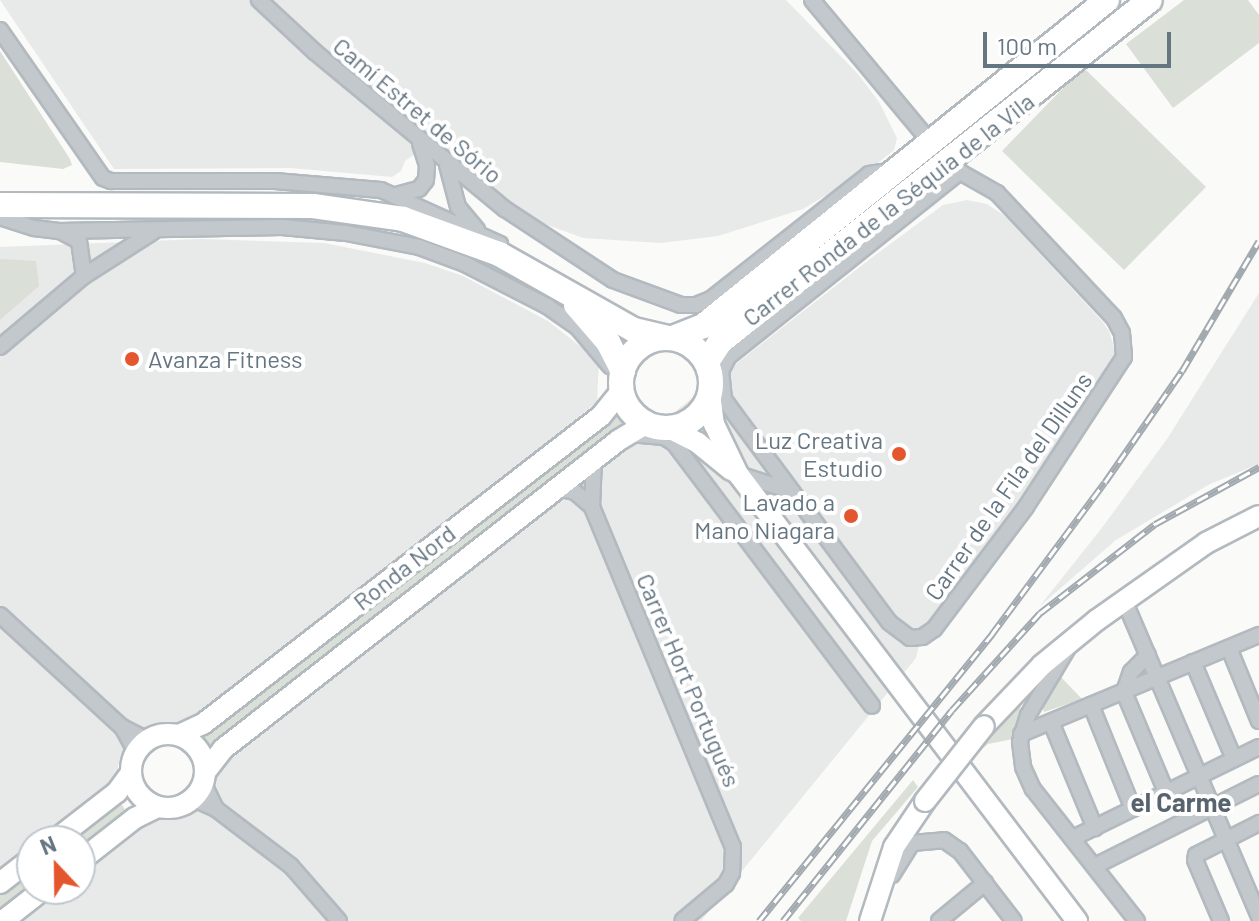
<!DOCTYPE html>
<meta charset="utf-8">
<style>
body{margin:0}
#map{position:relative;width:1259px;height:921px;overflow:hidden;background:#fafaf8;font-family:Barlow,sans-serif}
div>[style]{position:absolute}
.built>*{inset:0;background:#e8e9e9}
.green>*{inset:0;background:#dadfd7}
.roads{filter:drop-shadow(2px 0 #b3babf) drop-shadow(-2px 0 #b3babf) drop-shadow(0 2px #b3babf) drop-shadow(0 -2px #b3babf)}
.street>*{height:14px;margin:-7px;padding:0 7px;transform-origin:7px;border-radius:7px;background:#c3c8cc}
.secondary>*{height:20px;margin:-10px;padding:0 10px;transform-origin:10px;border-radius:10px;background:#fff}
.secondary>.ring{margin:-10px;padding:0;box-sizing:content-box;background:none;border:20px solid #fff;border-radius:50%}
.primary>*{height:24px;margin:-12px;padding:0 12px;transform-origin:12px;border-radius:12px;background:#fff}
.primary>.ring{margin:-12px;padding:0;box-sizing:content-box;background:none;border:24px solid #fff;border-radius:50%}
.rail>*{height:7px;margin-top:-3.5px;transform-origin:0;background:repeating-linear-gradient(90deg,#fff 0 12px,#a2aab0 0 24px);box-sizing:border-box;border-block:2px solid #a2aab0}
.bridges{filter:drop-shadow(2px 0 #b3babf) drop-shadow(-2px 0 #b3babf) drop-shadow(0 2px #b3babf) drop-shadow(0 -2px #b3babf)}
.secondary-bridge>*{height:20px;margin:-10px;padding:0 10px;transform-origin:10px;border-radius:10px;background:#fff}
.dots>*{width:22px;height:22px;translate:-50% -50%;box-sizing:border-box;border:4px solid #fff;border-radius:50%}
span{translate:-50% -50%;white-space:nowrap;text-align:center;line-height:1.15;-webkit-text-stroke:8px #fff;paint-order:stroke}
.street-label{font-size:24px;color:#657683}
.poi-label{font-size:24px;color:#657683}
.left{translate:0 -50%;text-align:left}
.right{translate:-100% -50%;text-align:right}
.neighbourhood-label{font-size:26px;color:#57646e;font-weight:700}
.north{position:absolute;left:16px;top:825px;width:80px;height:80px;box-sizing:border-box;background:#fff;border:2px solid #c1c8cd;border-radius:50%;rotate:338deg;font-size:22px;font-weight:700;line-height:32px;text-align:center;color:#657683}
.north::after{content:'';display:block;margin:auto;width:28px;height:36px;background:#e4572e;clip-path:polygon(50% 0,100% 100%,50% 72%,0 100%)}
.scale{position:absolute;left:983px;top:32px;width:188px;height:36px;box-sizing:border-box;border:4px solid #657683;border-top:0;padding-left:10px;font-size:24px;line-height:28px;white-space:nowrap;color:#657683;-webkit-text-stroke:6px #fff;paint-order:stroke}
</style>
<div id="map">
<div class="built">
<div style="clip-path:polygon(0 0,786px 0,858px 74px,879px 102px,897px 138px,894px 150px,873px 167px,803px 209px,718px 236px,661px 243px,583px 238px,545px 224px,511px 204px,436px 139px,405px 161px,401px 171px,392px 177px,290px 168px,114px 169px)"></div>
<div style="clip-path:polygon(967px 200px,987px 204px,1005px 216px,1102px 321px,1109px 331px,1116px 354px,1015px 509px,922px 632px,916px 658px,701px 921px,24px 921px,64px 889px,80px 889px,80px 877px,870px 259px,943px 205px)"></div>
<div style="clip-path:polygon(201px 239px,324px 243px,425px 263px,463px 276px,548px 321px,599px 361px,597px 402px,187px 729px,152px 728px,134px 739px,118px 765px,117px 783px,43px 841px,32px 841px,32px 850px,0 875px,0 247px)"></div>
<div style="clip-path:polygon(1259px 293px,1259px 464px,1210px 484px,1116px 540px,1039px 607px,1101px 529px,1167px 439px)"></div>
</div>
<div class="green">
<div style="clip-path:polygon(1184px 0,1248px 0,1259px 15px,1259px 43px,1173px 108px,1126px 44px)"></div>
<div style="clip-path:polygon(0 51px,70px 159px,72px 165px,63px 169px,0 162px)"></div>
<div style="clip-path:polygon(1086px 70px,1206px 187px,1124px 270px,1002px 151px,1066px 85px)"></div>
<div style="clip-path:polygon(0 259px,36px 261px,39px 286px,0 320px)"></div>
<div style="clip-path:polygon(614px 411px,625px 426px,212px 753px,199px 736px)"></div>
<div style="clip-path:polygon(1058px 674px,1082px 699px,1044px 712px,1041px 702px)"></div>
<div style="clip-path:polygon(1023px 696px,1013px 739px,988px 744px,971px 758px)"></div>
<div style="clip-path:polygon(913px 780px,918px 787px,872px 841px,846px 921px,801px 921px,798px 918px)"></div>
<div style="clip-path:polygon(117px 798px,129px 815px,80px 853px,80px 841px,62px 841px)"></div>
<div style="clip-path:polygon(32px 865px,32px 889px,0 916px,0 890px)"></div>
</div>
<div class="roads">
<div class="street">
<div style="left:259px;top:0;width:76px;rotate:42.9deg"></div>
<div style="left:315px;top:52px;width:246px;rotate:39.6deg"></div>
<div style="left:505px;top:209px;width:129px;rotate:33.3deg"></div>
<div style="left:613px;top:280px;width:72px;rotate:20.2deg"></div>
<div style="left:681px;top:305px;width:15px"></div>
<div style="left:696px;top:305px;width:16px;rotate:-22deg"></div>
<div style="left:711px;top:299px;width:201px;rotate:-38.3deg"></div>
<div style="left:869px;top:174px;width:20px;rotate:-9deg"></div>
<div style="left:812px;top:0;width:186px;rotate:50.2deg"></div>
<div style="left:0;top:30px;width:180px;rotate:55.2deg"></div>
<div style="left:103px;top:178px;width:9px;rotate:21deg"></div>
<div style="left:111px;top:181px;width:164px"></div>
<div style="left:275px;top:181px;width:106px;rotate:4.9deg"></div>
<div style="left:381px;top:190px;width:131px;rotate:24.4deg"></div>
<div style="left:949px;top:159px;width:17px;rotate:50deg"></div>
<div style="left:960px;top:172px;width:43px;rotate:29.6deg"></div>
<div style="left:997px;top:193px;width:171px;rotate:46.9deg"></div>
<div style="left:1114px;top:318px;width:17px;rotate:62deg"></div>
<div style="left:1122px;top:333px;width:24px;rotate:85deg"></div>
<div style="left:1124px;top:357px;width:179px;rotate:123.2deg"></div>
<div style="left:1026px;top:507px;width:153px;rotate:127deg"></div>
<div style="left:934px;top:629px;width:14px;rotate:146deg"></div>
<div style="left:922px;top:637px;width:12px;rotate:175deg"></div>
<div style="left:910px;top:638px;width:26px;rotate:-143deg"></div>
<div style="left:889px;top:622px;width:260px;rotate:-126.6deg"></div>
<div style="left:734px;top:413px;width:17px;rotate:-126deg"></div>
<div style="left:724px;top:399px;width:28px;rotate:-96deg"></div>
<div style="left:721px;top:371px;width:16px;rotate:-63deg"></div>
<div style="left:728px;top:357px;width:297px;rotate:-38.6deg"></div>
<div style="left:447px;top:165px;width:43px;rotate:75.3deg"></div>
<div style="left:458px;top:207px;width:30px;rotate:50deg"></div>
<div style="left:396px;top:195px;width:24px;rotate:-15deg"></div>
<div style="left:419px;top:189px;width:11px;rotate:-52deg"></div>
<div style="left:426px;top:180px;width:15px;rotate:-86deg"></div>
<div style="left:427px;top:165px;width:22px;rotate:-108deg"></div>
<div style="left:0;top:217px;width:36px;rotate:18deg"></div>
<div style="left:34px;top:228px;width:25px;rotate:7deg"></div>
<div style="left:59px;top:231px;width:223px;rotate:-1deg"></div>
<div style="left:282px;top:227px;width:64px;rotate:5.4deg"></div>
<div style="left:346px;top:233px;width:74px;rotate:10.9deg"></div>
<div style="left:419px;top:247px;width:49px;rotate:20.3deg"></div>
<div style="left:465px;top:264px;width:92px;rotate:27.1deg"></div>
<div style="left:547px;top:306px;width:38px;rotate:35deg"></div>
<div style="left:578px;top:328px;width:50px;rotate:49.9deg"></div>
<div style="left:62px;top:232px;width:19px;rotate:28deg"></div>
<div style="left:79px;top:241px;width:35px;rotate:82deg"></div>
<div style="left:0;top:347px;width:110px;rotate:-40.2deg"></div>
<div style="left:84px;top:276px;width:82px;rotate:-32.5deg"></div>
<div style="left:629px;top:434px;width:35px;rotate:5deg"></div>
<div style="left:664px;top:437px;width:12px;rotate:31deg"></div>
<div style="left:674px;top:443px;width:329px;rotate:53deg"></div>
<div style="left:738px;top:474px;width:56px;rotate:17.8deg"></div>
<div style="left:556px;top:488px;width:19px;rotate:12deg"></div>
<div style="left:575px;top:492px;width:23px;rotate:41deg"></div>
<div style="left:592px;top:507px;width:48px;rotate:-87.6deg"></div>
<div style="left:592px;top:507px;width:368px;rotate:67.5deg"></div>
<div style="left:733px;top:847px;width:26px;rotate:92deg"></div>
<div style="left:732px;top:873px;width:13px;rotate:119deg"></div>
<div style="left:726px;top:884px;width:57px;rotate:139.9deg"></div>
<div style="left:1124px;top:600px;width:345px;rotate:66.9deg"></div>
<div style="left:0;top:615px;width:166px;rotate:42.6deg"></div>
<div style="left:1068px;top:648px;width:78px;rotate:120.8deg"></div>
<div style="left:1028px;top:715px;width:28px;rotate:107deg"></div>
<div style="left:1020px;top:742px;width:25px;rotate:83deg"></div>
<div style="left:1023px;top:767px;width:24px;rotate:66deg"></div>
<div style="left:1033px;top:789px;width:168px;rotate:51.8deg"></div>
<div style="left:1229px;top:648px;width:79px;rotate:67.7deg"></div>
<div style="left:1193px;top:662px;width:105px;rotate:67.1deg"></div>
<div style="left:1124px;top:692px;width:108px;rotate:67.2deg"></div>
<div style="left:1124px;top:692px;width:21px;rotate:-71deg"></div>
<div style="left:1131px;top:672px;width:24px;rotate:-45deg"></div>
<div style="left:1091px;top:705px;width:112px;rotate:68deg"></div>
<div style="left:1051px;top:722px;width:115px;rotate:67.5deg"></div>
<div style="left:1021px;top:734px;width:258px;rotate:-22.6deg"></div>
<div style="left:136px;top:752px;width:29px;rotate:-119deg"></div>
<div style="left:122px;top:727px;width:28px;rotate:27deg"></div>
<div style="left:194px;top:799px;width:24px;rotate:24deg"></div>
<div style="left:216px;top:809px;width:28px;rotate:-116deg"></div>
<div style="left:216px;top:809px;width:94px;rotate:37.2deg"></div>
<div style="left:291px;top:866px;width:73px;rotate:48.9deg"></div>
<div style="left:1073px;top:838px;width:207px;rotate:-26.1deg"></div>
<div style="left:1095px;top:866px;width:183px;rotate:-26.6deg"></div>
<div style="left:892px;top:875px;width:38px;rotate:-58deg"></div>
<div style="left:912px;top:843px;width:32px;rotate:-5deg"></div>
<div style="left:944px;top:840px;width:19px;rotate:35deg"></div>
<div style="left:960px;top:851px;width:88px;rotate:52.4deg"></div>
<div style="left:939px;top:921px;width:60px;rotate:-39.6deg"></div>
<div style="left:1221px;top:921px;width:66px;rotate:-113.1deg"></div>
<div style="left:1195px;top:860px;width:5px;rotate:-79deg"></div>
<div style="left:1196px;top:855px;width:71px;rotate:-26.9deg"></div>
</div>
<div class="secondary">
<div style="left:710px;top:393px;width:31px;rotate:83deg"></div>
<div style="left:714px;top:424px;width:55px;rotate:64.4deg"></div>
<div style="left:738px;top:474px;width:561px;rotate:52.82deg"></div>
<div style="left:667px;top:427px;width:35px;rotate:27deg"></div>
<div style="left:698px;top:443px;width:43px;rotate:39.3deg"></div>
<div style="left:984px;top:726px;width:84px;rotate:-46.4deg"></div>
<div style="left:1042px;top:665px;width:71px;rotate:-39.3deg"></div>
<div style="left:1097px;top:620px;width:133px;rotate:-35.2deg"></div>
<div style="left:1206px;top:543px;width:59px;rotate:-27deg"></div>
<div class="ring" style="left:131px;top:734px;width:54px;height:54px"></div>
<div style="left:179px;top:735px;width:26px;rotate:-25deg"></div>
<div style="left:203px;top:724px;width:503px;rotate:-37.74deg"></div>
<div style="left:601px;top:416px;width:33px;rotate:-51deg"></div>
<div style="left:206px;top:771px;width:28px;rotate:-52deg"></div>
<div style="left:223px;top:749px;width:502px;rotate:-37.97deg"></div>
<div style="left:619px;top:440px;width:33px;rotate:-31deg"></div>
<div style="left:54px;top:841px;width:80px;rotate:-37.9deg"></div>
<div style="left:117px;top:792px;width:24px;rotate:-54deg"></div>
<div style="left:80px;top:861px;width:70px;rotate:-38deg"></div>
<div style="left:135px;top:818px;width:25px;rotate:-26deg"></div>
<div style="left:0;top:883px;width:41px;rotate:-38deg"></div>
<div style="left:3px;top:921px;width:52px;rotate:-38deg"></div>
<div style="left:870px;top:921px;width:78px;rotate:-72deg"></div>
<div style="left:894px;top:847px;width:55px;rotate:-56deg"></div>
</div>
<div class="primary">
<div style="left:0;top:205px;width:313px;rotate:0.2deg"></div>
<div style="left:313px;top:206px;width:91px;rotate:8.2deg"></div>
<div style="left:403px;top:219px;width:102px;rotate:20deg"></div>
<div style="left:499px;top:254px;width:155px;rotate:29.4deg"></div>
<div style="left:634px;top:330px;width:36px;rotate:13deg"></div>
<div style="left:576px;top:305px;width:49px;rotate:49.1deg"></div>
<div style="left:608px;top:342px;width:33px;rotate:63deg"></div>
<div style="left:673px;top:338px;width:32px;rotate:-22deg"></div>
<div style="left:703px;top:326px;width:519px;rotate:-38.9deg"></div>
<div class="ring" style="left:621px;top:338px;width:66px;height:66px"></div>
<div style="left:707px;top:362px;width:24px;rotate:-57deg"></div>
<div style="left:720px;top:342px;width:549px;rotate:-38.5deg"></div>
</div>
</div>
<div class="rail">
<div style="left:759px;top:921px;width:370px;rotate:-50.9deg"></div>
<div style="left:992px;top:634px;width:189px;rotate:-53.4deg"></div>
<div style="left:1105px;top:482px;width:135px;rotate:-55.3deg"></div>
<div style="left:1182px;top:371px;width:151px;rotate:-59.4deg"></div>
<div style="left:783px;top:921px;width:270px;rotate:-51.3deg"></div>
<div style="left:952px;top:710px;width:131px;rotate:-47.8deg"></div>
<div style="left:1040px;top:613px;width:145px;rotate:-37.7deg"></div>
<div style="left:1155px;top:524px;width:119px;rotate:-28.7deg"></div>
</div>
<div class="bridges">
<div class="secondary-bridge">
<div style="left:925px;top:801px;width:95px;rotate:-51.8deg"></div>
</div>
</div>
<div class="dots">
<div style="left:132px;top:359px;background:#e4572e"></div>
<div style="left:899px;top:454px;background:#e4572e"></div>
<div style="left:851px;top:516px;background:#e4572e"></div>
</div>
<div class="street-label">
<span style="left:418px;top:110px;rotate:40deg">Camí Estret de Sório</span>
<span style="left:888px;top:209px;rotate:-38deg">Carrer Ronda de la Séquia de la Vila</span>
<span style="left:1008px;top:486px;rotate:-55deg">Carrer de la Fila del Dilluns</span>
<span style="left:404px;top:567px;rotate:-38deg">Ronda Nord</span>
<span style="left:689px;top:680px;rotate:67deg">Carrer Hort Portugués</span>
</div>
<div class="poi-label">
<span class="left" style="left:148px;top:359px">Avanza Fitness</span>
<span class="right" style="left:883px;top:454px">Luz Creativa<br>Estudio</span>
<span class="right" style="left:835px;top:516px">Lavado a<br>Mano Niagara</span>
</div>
<div class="neighbourhood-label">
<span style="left:1181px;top:802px">el Carme</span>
</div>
<div class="north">N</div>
<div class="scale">100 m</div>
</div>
